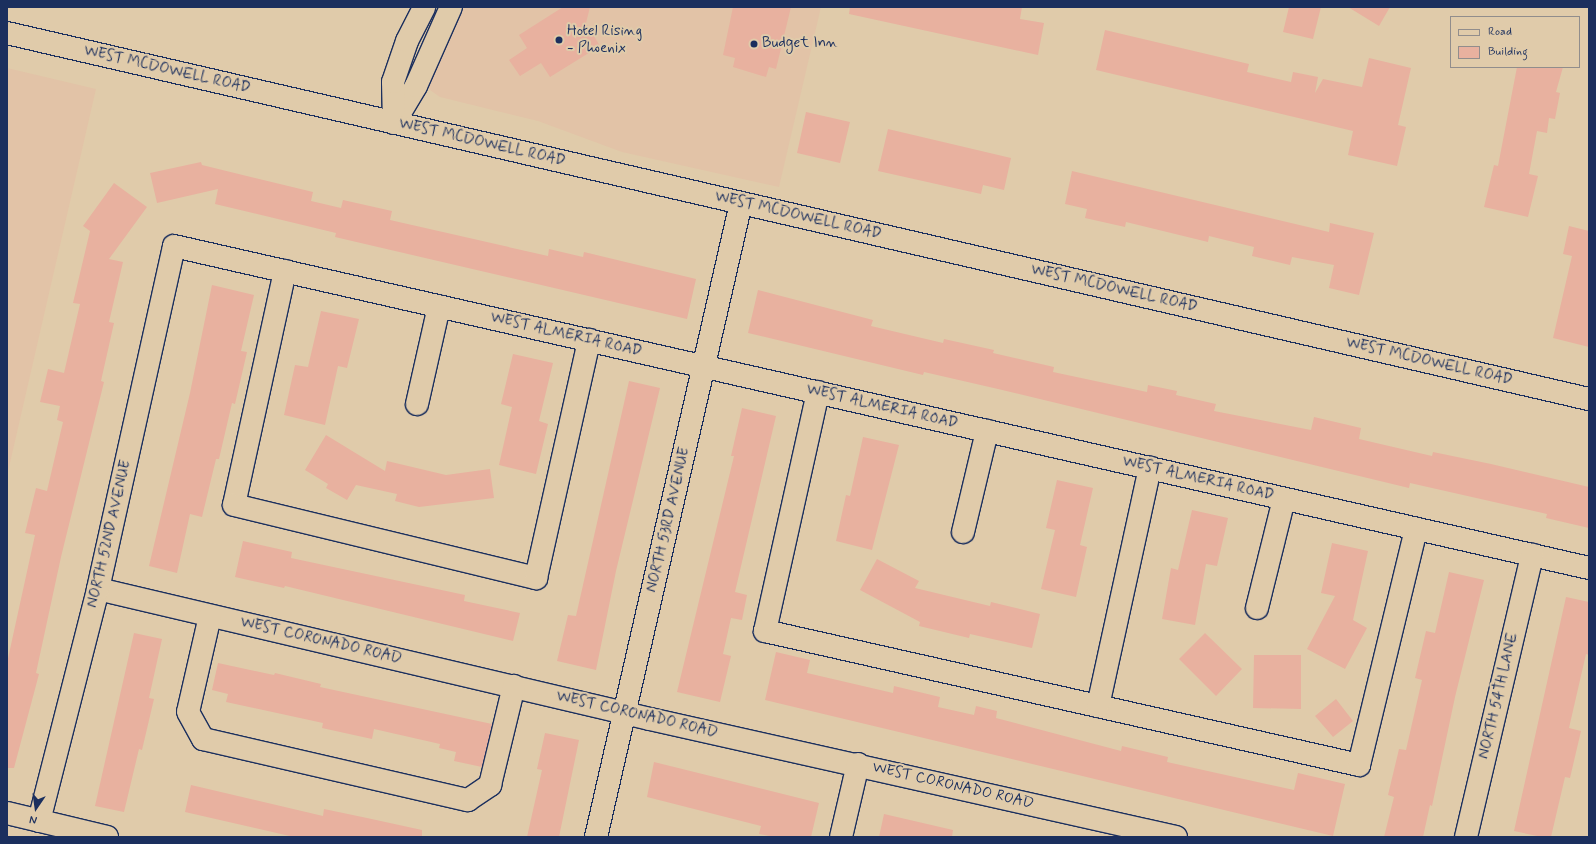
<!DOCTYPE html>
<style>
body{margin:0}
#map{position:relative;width:1596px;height:844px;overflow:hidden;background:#e0cbaa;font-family:Mynerve,sans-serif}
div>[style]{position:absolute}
.built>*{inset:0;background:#e2c3a7}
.building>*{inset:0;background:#e8b19f}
.roads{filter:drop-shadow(1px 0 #1b2f5e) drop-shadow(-1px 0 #1b2f5e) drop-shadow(0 1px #1b2f5e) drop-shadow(0 -1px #1b2f5e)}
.minor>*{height:22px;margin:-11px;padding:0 11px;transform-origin:11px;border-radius:11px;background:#e0cbaa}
.major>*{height:22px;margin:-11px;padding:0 11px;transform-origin:11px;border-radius:11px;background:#e0cbaa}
.dots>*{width:11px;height:11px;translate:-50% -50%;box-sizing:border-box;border:2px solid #e0cbaa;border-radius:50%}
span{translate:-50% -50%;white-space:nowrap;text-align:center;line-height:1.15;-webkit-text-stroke:4px #e0cbaa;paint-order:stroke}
.poi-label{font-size:15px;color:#1b2f5e}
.left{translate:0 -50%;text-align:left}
.street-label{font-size:15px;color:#1b2f5e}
.frame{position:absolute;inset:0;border:8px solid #1b2f5e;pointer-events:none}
.legend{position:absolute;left:1450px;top:16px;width:130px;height:52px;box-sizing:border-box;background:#e0cbaa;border:1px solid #918d8c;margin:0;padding:5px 7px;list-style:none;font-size:12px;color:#1b2f5e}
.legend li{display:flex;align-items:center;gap:8px;height:20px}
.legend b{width:20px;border:1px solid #918d8c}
.north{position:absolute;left:16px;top:788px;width:40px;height:40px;-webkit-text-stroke:3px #e0cbaa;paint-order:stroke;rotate:193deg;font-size:11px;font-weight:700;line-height:16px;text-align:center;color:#1b2f5e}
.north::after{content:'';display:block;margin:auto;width:14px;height:18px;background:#1b2f5e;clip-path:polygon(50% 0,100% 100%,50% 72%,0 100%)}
</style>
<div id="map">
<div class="built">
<div style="clip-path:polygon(463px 7px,821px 7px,779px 187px,622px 152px,538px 121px,440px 97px,430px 90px,428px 82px,435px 60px)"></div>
<div style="clip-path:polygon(7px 68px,96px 89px,7px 476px)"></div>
</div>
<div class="building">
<div style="clip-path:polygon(563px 7px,590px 7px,586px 23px,600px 46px,550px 77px,541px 63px,520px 76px,509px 60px,527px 48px,519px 35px)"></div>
<div style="clip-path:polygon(733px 7px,791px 7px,776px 69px,769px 67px,766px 77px,733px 67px,735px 58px,723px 55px)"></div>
<div style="clip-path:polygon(850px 7px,1022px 7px,1020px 19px,1044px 23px,1038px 55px,849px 14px)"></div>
<div style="clip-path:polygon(1289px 7px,1321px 7px,1313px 39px,1283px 32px)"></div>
<div style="clip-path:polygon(1348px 7px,1390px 7px,1379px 26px)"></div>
<div style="clip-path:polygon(1105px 30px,1249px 64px,1247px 72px,1291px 82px,1293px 72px,1318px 77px,1315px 93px,1323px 79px,1362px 87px,1369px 58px,1411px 68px,1398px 125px,1406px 127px,1397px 166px,1348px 155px,1353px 131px,1096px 70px)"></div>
<div style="clip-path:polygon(1517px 67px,1563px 67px,1556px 92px,1560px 93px,1555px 119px,1549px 118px,1547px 133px,1537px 131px,1529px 174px,1538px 176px,1528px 217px,1484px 207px,1494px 165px,1498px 166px)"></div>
<div style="clip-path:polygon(806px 112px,850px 122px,840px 163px,797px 153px)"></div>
<div style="clip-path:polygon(888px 129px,1011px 158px,1004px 190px,983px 185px,981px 194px,878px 171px)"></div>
<div style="clip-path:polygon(201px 162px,202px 165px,313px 192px,311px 201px,341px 208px,343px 200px,392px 211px,390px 220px,548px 256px,549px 249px,583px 257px,584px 252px,696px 279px,687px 319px,335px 237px,336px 233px,215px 204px,218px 189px,157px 203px,150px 173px)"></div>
<div style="clip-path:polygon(1072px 171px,1329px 232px,1330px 223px,1374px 233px,1359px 295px,1329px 288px,1334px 265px,1292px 257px,1290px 265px,1252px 256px,1254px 247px,1209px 236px,1208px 242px,1126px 222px,1125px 227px,1085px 218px,1087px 209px,1065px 204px)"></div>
<div style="clip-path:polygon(114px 183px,147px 207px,109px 259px,123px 262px,109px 322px,114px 323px,101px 381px,104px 382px,61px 557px,36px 673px,39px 674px,14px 768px,7px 768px,7px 663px,35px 535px,25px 533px,36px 488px,47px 491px,63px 422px,57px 420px,60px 406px,40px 402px,48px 369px,64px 373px,80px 304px,73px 303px,90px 231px,83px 226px)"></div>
<div style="clip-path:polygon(1569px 226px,1589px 231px,1589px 347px,1553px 338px,1572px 256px,1563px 254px)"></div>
<div style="clip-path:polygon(212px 285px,254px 295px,241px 351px,247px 352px,235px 404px,232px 403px,219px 459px,216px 459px,202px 517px,190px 514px,177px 573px,149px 566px,190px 393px)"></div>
<div style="clip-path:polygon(758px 290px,873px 320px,871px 326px,943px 343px,944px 339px,994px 350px,993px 353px,1054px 367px,1053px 372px,1147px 392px,1148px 385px,1177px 391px,1176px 395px,1216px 404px,1214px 411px,1311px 430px,1314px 417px,1361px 428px,1359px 439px,1432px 456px,1433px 452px,1491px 464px,1589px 487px,1589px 528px,1546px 518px,1547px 514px,1410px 483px,1409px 488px,998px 389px,924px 372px,923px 375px,748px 333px)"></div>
<div style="clip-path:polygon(321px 311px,359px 319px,347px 368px,338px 366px,325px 425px,284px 415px,295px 365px,308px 367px)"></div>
<div style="clip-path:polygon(513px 354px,553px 363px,539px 421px,548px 424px,536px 474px,499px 465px,512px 407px,501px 404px)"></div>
<div style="clip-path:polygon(629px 381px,660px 388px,616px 571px,596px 670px,557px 661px,568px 615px,576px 616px)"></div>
<div style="clip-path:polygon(742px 408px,776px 416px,735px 592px,747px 595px,742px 620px,731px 618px,723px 654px,731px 656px,720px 702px,677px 692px,734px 456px,731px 456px)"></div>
<div style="clip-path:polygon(326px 435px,385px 471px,387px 461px,446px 475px,490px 469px,494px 498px,419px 507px,395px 501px,397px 494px,356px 485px,347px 500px,326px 488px,328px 484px,305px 470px)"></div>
<div style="clip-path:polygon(863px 437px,899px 445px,872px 550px,836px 541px,846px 495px,850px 496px)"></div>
<div style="clip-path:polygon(1057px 480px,1093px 488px,1080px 545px,1087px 547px,1076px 597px,1041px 589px,1055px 530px,1046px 528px)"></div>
<div style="clip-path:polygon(1192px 510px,1228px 518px,1217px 566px,1206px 564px,1195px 625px,1162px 619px,1171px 568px,1178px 570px)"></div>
<div style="clip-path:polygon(243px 541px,292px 552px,291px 558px,465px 595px,464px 601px,520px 613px,513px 641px,285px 586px,284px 588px,235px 577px)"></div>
<div style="clip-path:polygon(1332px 543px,1368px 551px,1353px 620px,1367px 628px,1345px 669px,1307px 649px,1335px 596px,1321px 593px)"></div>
<div style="clip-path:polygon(877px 559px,919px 581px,915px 588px,990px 606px,991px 602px,1040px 614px,1032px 648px,970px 634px,969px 638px,919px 626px,920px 622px,860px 590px)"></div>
<div style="clip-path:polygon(1449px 572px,1484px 580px,1455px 697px,1432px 806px,1430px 805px,1423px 837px,1384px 837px,1394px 797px,1388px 795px,1399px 749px,1406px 750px,1422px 680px,1415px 678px,1426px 631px,1435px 633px)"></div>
<div style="clip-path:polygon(1566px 597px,1589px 602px,1589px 655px,1586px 654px,1569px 728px,1581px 731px,1570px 778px,1565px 777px,1551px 837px,1542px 837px,1514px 831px)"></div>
<div style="clip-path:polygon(134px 633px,162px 639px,149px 698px,154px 699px,142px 750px,139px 749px,124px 812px,95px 806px)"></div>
<div style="clip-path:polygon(1205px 633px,1242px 669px,1216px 696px,1179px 659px)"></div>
<div style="clip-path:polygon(776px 652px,810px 660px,807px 673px,893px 693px,894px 686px,940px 697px,938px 707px,974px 715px,976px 706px,997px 711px,996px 718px,1121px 751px,1122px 746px,1168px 757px,1167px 762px,1294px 790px,1298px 773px,1345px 784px,1333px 836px,765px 700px)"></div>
<div style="clip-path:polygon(1254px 655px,1301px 655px,1301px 709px,1253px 708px)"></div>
<div style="clip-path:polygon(218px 663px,274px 675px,275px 673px,321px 684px,320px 687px,492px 724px,482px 767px,454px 761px,456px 752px,439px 748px,440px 744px,374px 729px,372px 739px,322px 728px,323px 723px,226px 702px,228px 694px,212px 690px)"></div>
<div style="clip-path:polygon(1336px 699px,1353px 721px,1333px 737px,1315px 716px)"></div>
<div style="clip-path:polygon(545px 733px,579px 740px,559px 837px,527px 837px,542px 770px,537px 769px)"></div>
<div style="clip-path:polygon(654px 762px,819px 803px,811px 837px,774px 837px,759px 834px,761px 826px,647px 797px)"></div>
<div style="clip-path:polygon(191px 785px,323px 816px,324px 809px,367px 818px,422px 830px,422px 837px,294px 837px,185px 812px)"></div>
<div style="clip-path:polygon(884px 814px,953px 830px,952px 837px,879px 837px)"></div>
</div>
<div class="roads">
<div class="minor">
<div style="left:394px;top:123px;width:43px;rotate:-59.3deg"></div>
<div style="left:416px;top:86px;width:86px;rotate:-66.1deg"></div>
<div style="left:394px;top:123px;width:41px;rotate:-91.4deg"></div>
<div style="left:393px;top:82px;width:43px;rotate:-71.1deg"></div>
<div style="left:407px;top:41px;width:38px;rotate:-63deg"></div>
<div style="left:285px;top:271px;width:239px;rotate:102.3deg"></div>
<div style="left:234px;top:505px;width:311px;rotate:13.6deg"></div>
<div style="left:536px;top:578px;width:244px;rotate:-77.4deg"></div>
<div style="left:818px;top:392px;width:245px;rotate:102.5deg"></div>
<div style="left:765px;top:631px;width:609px;rotate:12.71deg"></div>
<div style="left:1359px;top:765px;width:243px;rotate:-76.4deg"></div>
<div style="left:417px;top:404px;width:100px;rotate:-77.3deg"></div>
<div style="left:963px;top:532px;width:104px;rotate:-76.6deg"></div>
<div style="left:98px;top:589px;width:567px;rotate:13.25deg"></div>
<div style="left:650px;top:719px;width:539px;rotate:12.64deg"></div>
<div style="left:1257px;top:608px;width:112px;rotate:-76.1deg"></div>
<div style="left:210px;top:616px;width:98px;rotate:102.9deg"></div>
<div style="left:188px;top:712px;width:31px;rotate:61deg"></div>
<div style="left:203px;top:739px;width:272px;rotate:13deg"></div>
<div style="left:468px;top:800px;width:27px;rotate:-34deg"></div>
<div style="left:490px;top:785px;width:102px;rotate:-76.4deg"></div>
<div style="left:1098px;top:706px;width:244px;rotate:-77.7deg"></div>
<div style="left:7px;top:813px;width:103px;rotate:13.5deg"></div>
<div style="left:39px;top:821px;width:239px;rotate:-75.7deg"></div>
<div style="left:98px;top:589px;width:351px;rotate:-77.5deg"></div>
<div style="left:174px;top:246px;width:1451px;rotate:12.82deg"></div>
<div style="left:596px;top:837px;width:650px;rotate:-77.12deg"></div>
<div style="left:841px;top:837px;width:75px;rotate:-76.9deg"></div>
<div style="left:1466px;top:837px;width:290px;rotate:-76.8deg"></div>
</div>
<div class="major">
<div style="left:7px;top:33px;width:1624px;rotate:13.03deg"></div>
</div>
</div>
<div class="dots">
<div style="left:559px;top:40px;background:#1b2f5e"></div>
<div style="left:754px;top:44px;background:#1b2f5e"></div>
</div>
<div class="poi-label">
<span class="left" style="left:567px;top:40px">Hotel Rising<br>- Phoenix</span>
<span class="left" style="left:762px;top:44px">Budget Inn</span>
</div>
<div class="street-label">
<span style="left:167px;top:70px;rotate:13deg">WEST MCDOWELL ROAD</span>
<span style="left:482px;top:143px;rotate:13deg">WEST MCDOWELL ROAD</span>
<span style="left:798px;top:216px;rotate:13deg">WEST MCDOWELL ROAD</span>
<span style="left:1114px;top:289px;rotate:13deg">WEST MCDOWELL ROAD</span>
<span style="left:566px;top:335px;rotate:13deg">WEST ALMERIA ROAD</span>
<span style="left:1429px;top:362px;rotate:13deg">WEST MCDOWELL ROAD</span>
<span style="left:882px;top:407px;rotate:13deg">WEST ALMERIA ROAD</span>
<span style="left:1198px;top:479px;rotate:13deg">WEST ALMERIA ROAD</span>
<span style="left:669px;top:520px;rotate:-77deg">NORTH 53RD AVENUE</span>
<span style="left:110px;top:534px;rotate:-77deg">NORTH 52ND AVENUE</span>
<span style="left:321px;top:641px;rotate:13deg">WEST CORONADO ROAD</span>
<span style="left:1499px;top:696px;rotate:-77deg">NORTH 54TH LANE</span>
<span style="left:637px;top:715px;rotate:13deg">WEST CORONADO ROAD</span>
<span style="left:953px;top:786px;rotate:13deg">WEST CORONADO ROAD</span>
</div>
<div class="frame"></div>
<ul class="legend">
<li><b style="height:5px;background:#e0cbaa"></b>Road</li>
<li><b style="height:11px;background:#e8b19f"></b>Building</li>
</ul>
<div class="north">N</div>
</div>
